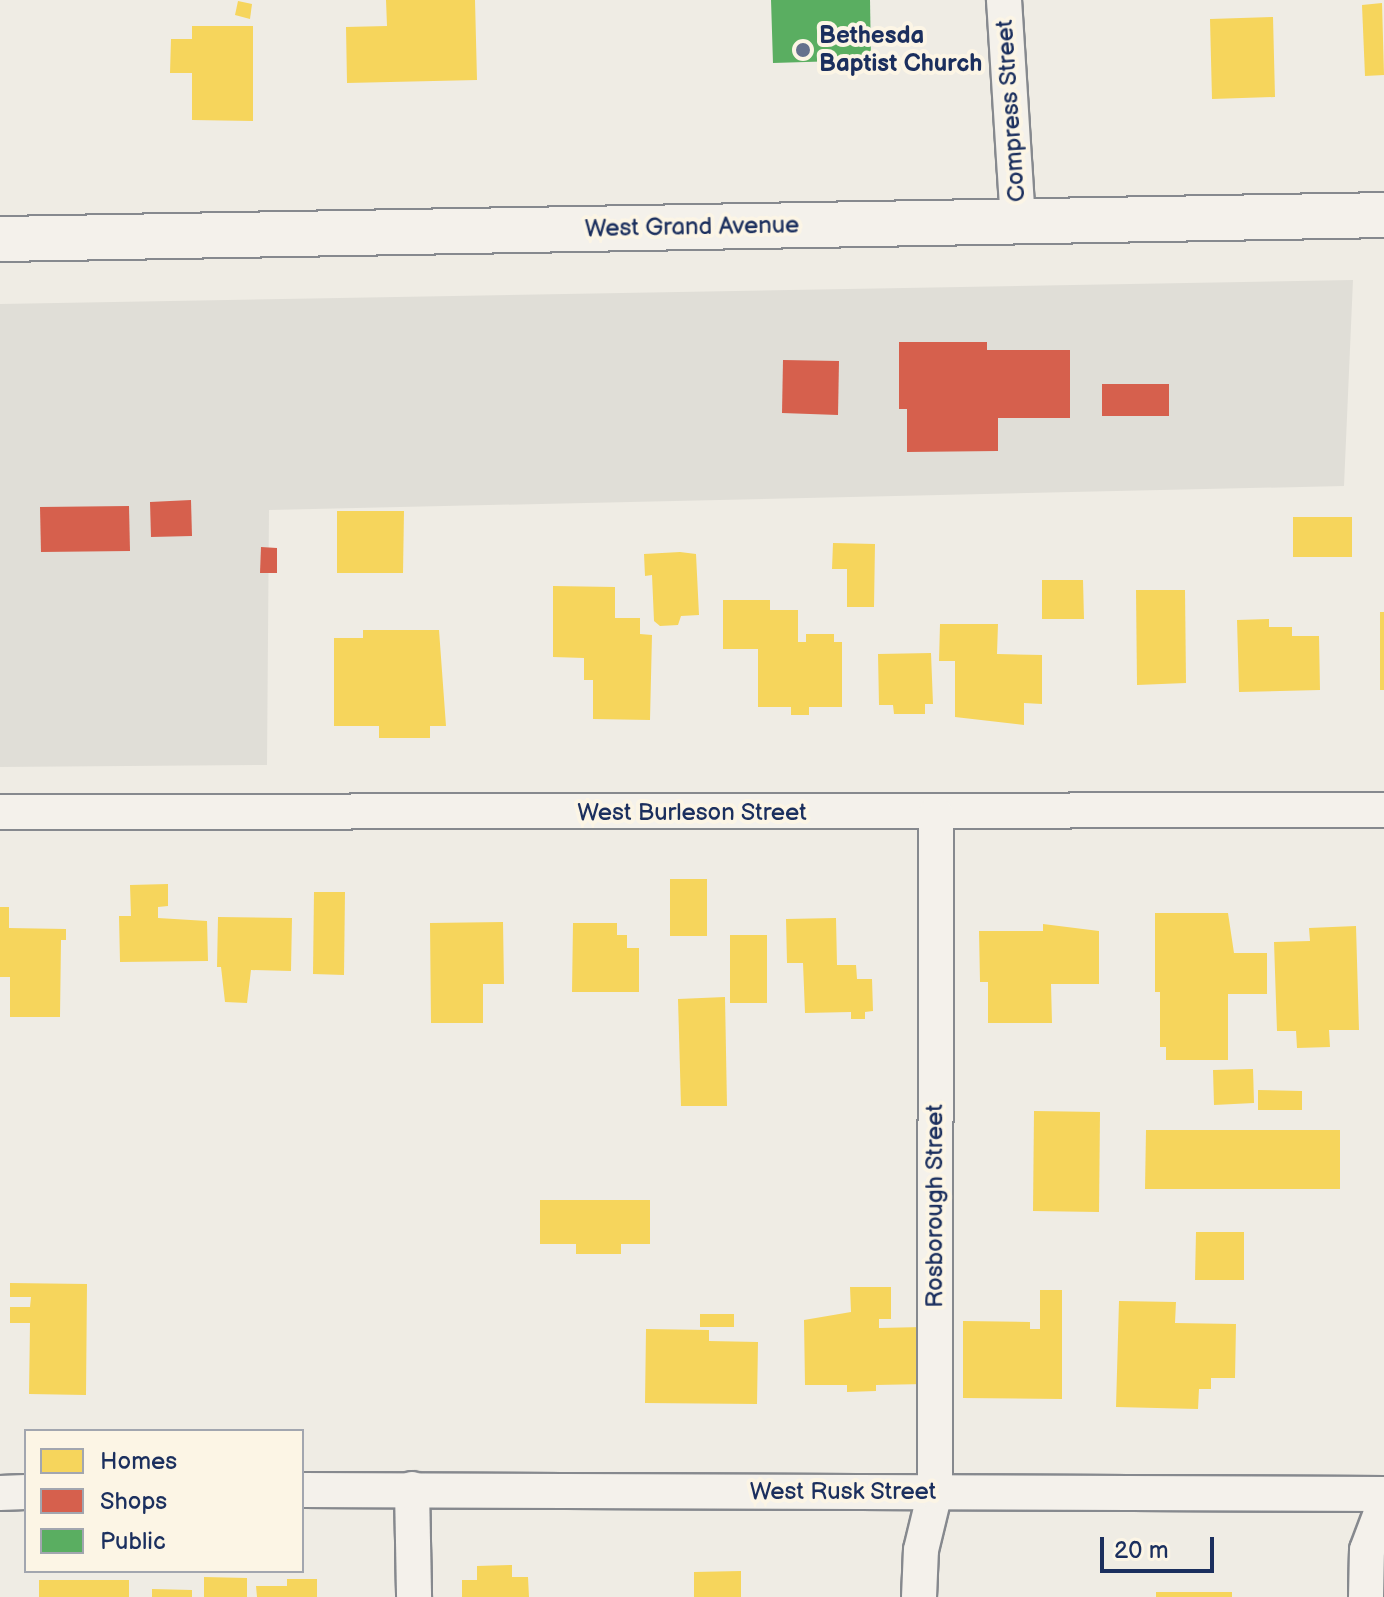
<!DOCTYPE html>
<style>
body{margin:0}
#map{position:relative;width:1384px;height:1597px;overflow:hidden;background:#efece4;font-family:"Balsamiq Sans",sans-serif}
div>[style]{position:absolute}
.built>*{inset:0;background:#e0ded7}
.homes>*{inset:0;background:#f6d55c}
.shops>*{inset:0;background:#d6604d}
.public>*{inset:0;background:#5aae61}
.roads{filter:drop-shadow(2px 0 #86898e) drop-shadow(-2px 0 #86898e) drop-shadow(0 2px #86898e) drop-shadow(0 -2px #86898e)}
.minor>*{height:34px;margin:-17px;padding:0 17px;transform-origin:17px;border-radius:17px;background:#f4f1eb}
.trunk>*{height:44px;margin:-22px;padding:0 22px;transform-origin:22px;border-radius:22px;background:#f4f1eb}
.dots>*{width:22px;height:22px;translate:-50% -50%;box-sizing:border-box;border:4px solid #fcf5e5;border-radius:50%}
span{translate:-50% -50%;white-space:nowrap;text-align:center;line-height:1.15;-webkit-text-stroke:8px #fcf5e5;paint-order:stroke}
.poi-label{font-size:24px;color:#1b2f5e;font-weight:700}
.left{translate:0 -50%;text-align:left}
.street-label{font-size:24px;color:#1b2f5e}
.legend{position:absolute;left:24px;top:1429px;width:280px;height:144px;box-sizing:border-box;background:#fcf5e5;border:2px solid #a2a6af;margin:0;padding:10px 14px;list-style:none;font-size:24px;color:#1b2f5e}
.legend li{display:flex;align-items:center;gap:16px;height:40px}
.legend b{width:40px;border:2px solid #a2a6af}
.scale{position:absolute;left:1100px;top:1537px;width:114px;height:36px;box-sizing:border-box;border:4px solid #1b2f5e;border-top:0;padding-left:10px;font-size:24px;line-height:28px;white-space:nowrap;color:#1b2f5e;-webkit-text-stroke:6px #fcf5e5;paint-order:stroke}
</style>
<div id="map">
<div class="built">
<div style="clip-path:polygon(1353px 280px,1344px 486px,269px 510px,267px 765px,0 767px,0 304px)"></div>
</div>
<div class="homes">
<div style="clip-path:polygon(386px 0,475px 0,477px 80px,347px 83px,346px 27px,387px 26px)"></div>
<div style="clip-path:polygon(238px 1px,252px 4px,250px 19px,235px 15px)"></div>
<div style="clip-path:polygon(1382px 3px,1384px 75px,1365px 76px,1362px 5px)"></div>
<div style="clip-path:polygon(1273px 17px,1275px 97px,1212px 99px,1210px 19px)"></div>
<div style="clip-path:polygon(192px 26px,253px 26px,253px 121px,192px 120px,192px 73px,170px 73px,171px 39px,192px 39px)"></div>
<div style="clip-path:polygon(337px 511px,404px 511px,403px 573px,337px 573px)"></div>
<div style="clip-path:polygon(1293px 517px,1352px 517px,1352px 557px,1293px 557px)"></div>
<div style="clip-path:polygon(833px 543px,875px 544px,874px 607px,847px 607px,847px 569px,832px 569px)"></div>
<div style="clip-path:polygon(680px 552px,696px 554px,699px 615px,681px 616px,678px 625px,660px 626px,654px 621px,652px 575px,645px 576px,644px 554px)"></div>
<div style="clip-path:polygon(1042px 580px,1083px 580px,1084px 619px,1042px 619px)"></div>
<div style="clip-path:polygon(553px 586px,615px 587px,615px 618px,640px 618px,640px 634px,652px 635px,650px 720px,593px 719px,593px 680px,584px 680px,584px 658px,553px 657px)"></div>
<div style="clip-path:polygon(1136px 590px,1185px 590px,1186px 683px,1137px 685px)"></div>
<div style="clip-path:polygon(723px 600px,770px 600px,770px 610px,798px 610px,798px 642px,806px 642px,806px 634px,834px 634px,834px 642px,842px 642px,842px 707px,809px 707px,809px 715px,791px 715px,791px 707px,758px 707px,758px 649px,723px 649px)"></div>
<div style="clip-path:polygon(1380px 612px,1384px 612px,1384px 690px,1380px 690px)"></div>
<div style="clip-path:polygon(1269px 619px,1269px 627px,1292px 627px,1292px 636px,1319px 636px,1320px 690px,1239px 692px,1237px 620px)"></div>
<div style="clip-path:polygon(940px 624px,998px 624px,997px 654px,1042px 655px,1042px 704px,1024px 703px,1024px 725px,955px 717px,955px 661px,939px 661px)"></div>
<div style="clip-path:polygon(363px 630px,439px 630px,446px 726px,430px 726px,430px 738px,379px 738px,379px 726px,334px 726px,334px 638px,363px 638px)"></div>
<div style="clip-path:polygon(931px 653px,933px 704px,925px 704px,925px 714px,894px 714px,893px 705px,879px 705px,878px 654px)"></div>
<div style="clip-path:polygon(670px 879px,707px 879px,707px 936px,670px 936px)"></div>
<div style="clip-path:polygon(168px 884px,168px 906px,158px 907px,158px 918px,207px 921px,208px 961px,120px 962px,119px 916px,131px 916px,130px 885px)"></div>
<div style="clip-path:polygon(314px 892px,345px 892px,344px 975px,313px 974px)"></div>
<div style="clip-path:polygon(0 907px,9px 907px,9px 928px,66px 929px,66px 940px,61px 940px,60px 1017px,10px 1017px,10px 977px,0 977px)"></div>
<div style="clip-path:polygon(1155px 913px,1228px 913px,1234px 953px,1267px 953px,1267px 994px,1228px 994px,1228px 1060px,1166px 1060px,1166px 1047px,1160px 1047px,1160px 992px,1155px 992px)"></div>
<div style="clip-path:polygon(218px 917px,292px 918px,291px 971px,251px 970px,247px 1003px,225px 1002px,221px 967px,217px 967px)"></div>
<div style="clip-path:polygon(836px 918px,837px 965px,856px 965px,857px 979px,872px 979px,873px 1011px,865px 1012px,865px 1019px,851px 1019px,851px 1012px,805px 1013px,803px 963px,787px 963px,786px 919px)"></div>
<div style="clip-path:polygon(503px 922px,504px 984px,483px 984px,483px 1023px,431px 1023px,430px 923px)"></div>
<div style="clip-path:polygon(573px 923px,617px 923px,617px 935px,627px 935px,627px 948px,639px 948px,639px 992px,572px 992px)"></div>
<div style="clip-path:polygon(1043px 924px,1099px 931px,1099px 984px,1051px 984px,1052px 1023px,988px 1023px,988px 982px,980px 982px,979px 931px,1043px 931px)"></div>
<div style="clip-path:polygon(1356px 926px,1359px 1030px,1329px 1030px,1330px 1047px,1297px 1048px,1296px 1031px,1277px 1031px,1274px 942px,1310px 941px,1309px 928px)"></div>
<div style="clip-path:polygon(730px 935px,767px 935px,767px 1003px,730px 1003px)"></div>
<div style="clip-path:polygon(725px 997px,727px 1106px,681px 1106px,678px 999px)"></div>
<div style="clip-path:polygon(1253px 1069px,1254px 1103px,1214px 1105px,1213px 1070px)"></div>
<div style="clip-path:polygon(1258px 1090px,1302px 1091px,1302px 1110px,1258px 1110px)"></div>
<div style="clip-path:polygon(1034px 1111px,1100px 1112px,1099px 1212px,1033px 1211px)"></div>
<div style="clip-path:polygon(1146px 1130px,1340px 1130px,1340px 1189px,1145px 1189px)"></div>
<div style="clip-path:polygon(540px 1200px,650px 1200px,650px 1244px,621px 1244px,621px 1254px,576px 1254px,576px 1244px,540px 1244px)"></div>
<div style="clip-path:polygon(1196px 1232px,1244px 1232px,1244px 1280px,1195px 1280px)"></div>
<div style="clip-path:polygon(10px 1283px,87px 1284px,86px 1395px,29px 1394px,30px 1323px,10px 1323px,10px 1307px,30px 1307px,31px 1297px,10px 1297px)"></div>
<div style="clip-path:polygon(850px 1287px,891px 1287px,891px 1319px,879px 1319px,879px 1328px,923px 1327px,925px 1384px,876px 1385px,876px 1391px,847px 1392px,847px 1385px,805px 1385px,804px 1320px,851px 1312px)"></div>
<div style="clip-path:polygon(1040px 1290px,1062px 1290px,1062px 1399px,963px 1398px,963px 1321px,1030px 1322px,1030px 1329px,1040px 1329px)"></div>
<div style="clip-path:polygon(1119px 1301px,1176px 1302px,1175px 1323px,1236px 1324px,1235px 1378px,1211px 1378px,1211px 1389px,1199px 1389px,1198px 1409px,1116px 1407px)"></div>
<div style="clip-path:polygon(700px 1314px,734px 1314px,734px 1327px,700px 1327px)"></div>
<div style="clip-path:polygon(646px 1329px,709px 1330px,709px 1341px,758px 1342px,757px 1404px,645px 1403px)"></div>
<div style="clip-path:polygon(512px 1565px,512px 1577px,528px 1577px,529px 1597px,462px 1597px,462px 1580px,477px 1580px,477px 1566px)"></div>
<div style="clip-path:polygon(741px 1571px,741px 1597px,694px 1597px,694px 1572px)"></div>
<div style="clip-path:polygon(204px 1577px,247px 1578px,247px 1597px,204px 1597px)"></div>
<div style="clip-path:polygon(287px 1579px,317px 1579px,317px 1597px,257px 1597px,256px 1586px,287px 1586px)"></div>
<div style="clip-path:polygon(39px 1580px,129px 1580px,129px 1597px,39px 1597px)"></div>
<div style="clip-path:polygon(152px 1589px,192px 1590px,192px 1597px,152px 1597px)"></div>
<div style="clip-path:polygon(1156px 1592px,1232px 1592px,1232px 1597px,1156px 1597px)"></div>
</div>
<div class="shops">
<div style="clip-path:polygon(899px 342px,987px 342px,987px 350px,1070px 350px,1070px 418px,998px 418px,998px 451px,907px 452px,907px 409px,899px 409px)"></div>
<div style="clip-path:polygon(783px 360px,839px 361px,838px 415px,782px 413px)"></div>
<div style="clip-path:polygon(1102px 384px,1169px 384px,1169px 416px,1102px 416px)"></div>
<div style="clip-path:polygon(191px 500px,192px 536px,151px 537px,150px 502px)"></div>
<div style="clip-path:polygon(129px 506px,130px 551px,41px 552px,40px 507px)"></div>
<div style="clip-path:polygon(261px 547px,277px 548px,277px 573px,260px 573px)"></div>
</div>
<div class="public">
<div style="clip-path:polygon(771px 0,870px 0,871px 60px,773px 63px)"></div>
</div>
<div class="roads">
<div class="minor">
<div style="left:1004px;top:0;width:221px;rotate:86.4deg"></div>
<div style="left:0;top:812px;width:1384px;rotate:-0.08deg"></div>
<div style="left:412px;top:1489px;width:108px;rotate:88.9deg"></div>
<div style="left:302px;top:1490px;width:1082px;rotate:0.21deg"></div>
<div style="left:0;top:1493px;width:26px;rotate:-2deg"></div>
<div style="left:919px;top:1597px;width:47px;rotate:-87.6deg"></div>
<div style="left:921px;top:1550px;width:60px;rotate:-76.4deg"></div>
<div style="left:935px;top:1492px;width:678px;rotate:-89.92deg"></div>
<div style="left:1366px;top:1597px;width:47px;rotate:-88.8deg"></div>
<div style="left:1367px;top:1550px;width:48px;rotate:-69.3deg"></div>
</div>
<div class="trunk">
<div style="left:0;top:239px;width:1384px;rotate:-0.99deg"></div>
</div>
</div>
<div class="dots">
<div style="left:803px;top:50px;background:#65718d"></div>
</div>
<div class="poi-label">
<span class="left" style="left:819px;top:50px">Bethesda<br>Baptist Church</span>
</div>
<div class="street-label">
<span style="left:1011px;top:111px;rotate:-94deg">Compress Street</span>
<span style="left:692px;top:227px;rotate:-1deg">West Grand Avenue</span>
<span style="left:692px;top:813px">West Burleson Street</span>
<span style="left:935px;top:1206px;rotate:-90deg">Rosborough Street</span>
<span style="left:843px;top:1492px">West Rusk Street</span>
</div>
<ul class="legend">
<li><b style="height:22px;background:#f6d55c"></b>Homes</li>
<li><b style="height:22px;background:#d6604d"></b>Shops</li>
<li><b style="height:22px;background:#5aae61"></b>Public</li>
</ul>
<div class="scale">20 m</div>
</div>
